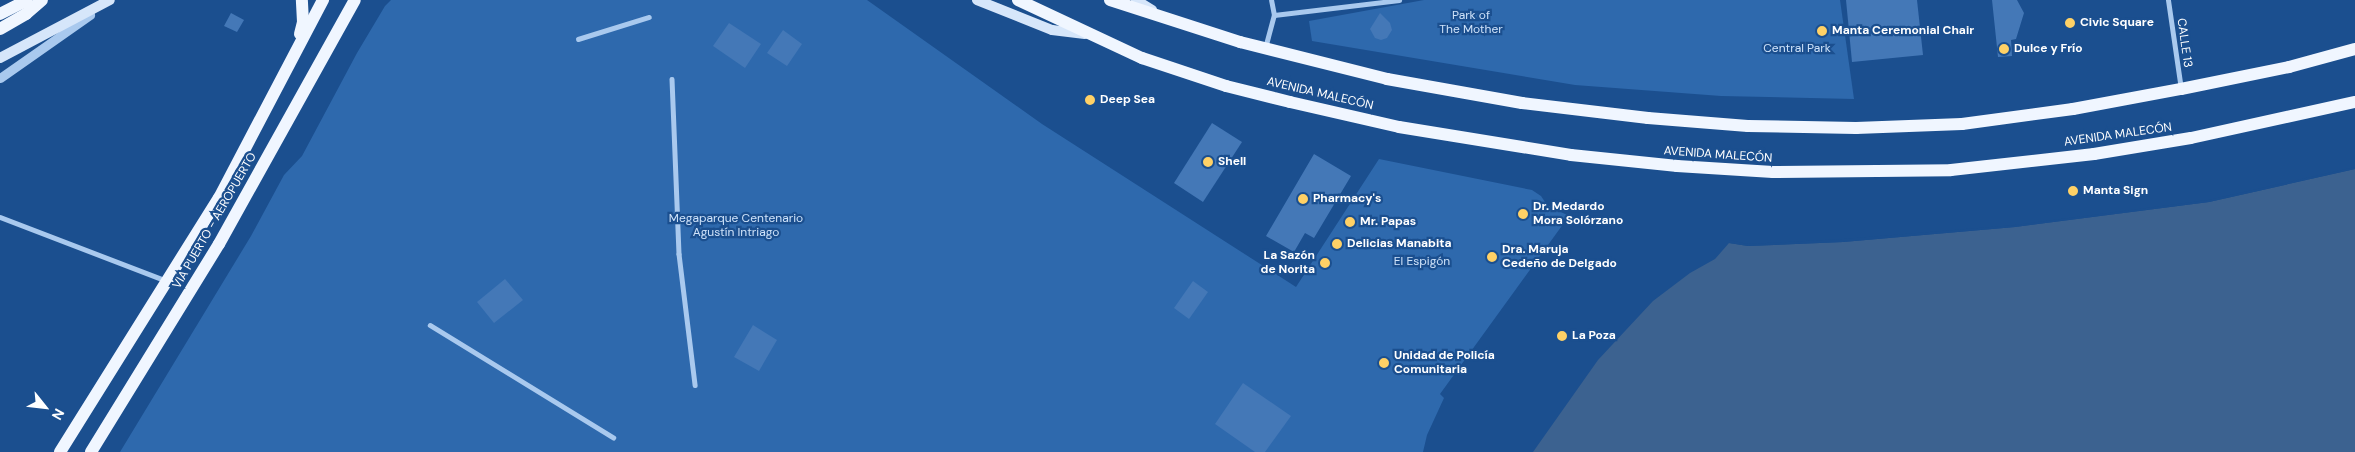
<!DOCTYPE html>
<meta charset="utf-8">
<style>
body{margin:0}
#map{position:relative;width:2355px;height:452px;overflow:hidden;background:#1b4f8f;font-family:"DM Sans",sans-serif}
div>[style]{position:absolute}
.green>*{inset:0;background:#2e69ad}
.water>*{inset:0;background:#3c6290}
.pier>*{inset:0;background:#1b4f8f}
.building>*{inset:0;background:#4478b7}
.pedestrian>*{height:4.5px;margin:-2.25px;padding:0 2.25px;transform-origin:2.25px;border-radius:2.25px;background:#a9c9ee}
.minor>*{height:5px;margin:-2.5px;padding:0 2.5px;transform-origin:2.5px;border-radius:2.5px;background:#a9c9ee}
.tertiary>*{height:9px;margin:-4.5px;padding:0 4.5px;transform-origin:4.5px;border-radius:4.5px;background:#a9c9ee}
.secondary>*{height:10px;margin:-5px;padding:0 5px;transform-origin:5px;border-radius:5px;background:#d6e6fa}
.primary>*{height:12px;margin:-6px;padding:0 6px;transform-origin:6px;border-radius:6px;background:#f0f6ff}
.dots>*{width:14px;height:14px;translate:-50% -50%;box-sizing:border-box;border:2px solid #1b4f8f;border-radius:50%}
span{translate:-50% -50%;white-space:nowrap;text-align:center;line-height:1.15;-webkit-text-stroke:4.5px #1b4f8f;paint-order:stroke}
.park-label{font-size:12px;color:#cfe3fa}
.poi-label{font-size:12px;color:#fff;font-weight:700}
.left{translate:0 -50%;text-align:left}
.right{translate:-100% -50%;text-align:right}
.street-label{font-size:12px;color:#fff}
.north{position:absolute;left:20px;top:382px;width:50px;height:50px;-webkit-text-stroke:4px #1b4f8f;paint-order:stroke;rotate:119deg;font-size:14px;font-weight:700;line-height:20px;text-align:center;color:#fff}
.north::after{content:'';display:block;margin:auto;width:18px;height:22px;background:#fff;clip-path:polygon(50% 0,100% 100%,50% 72%,0 100%)}
</style>
<div id="map">
<div class="green">
<div style="clip-path:polygon(391px 0,867px 0,1042px 124px,1296px 287px,1379px 159px,1532px 190px,1541px 196px,1547px 205px,1569px 216px,1440px 394px,1444px 398px,1427px 435px,1423px 452px,120px 452px,251px 236px,284px 175px,302px 156px,357px 53px,385px 6px)"></div>
<div style="clip-path:polygon(1424px 0,1840px 0,1854px 99px,1721px 96px,1575px 85px,1312px 41px,1309px 21px)"></div>
</div>
<div class="water">
<div style="clip-path:polygon(2355px 169px,2355px 452px,1533px 452px,1598px 360px,1653px 301px,1690px 273px,1715px 259px,1729px 243px,1748px 246px,1843px 242px,2015px 227px,2209px 202px)"></div>
</div>
<div class="pier">
<div style="clip-path:polygon(2355px 167px,2355px 169px,2209px 202px,2015px 227px,1843px 242px,1748px 246px,1729px 243px,1729px 240px,1748px 244px,1843px 239px,2015px 225px,2208px 200px)"></div>
</div>
<div class="building">
<div style="clip-path:polygon(1846px 0,1917px 0,1923px 55px,1852px 62px)"></div>
<div style="clip-path:polygon(1992px 0,2017px 0,2024px 13px,2016px 39px,2011px 40px,2012px 56px,1998px 57px)"></div>
<div style="clip-path:polygon(231px 13px,244px 20px,237px 32px,224px 26px)"></div>
<div style="clip-path:polygon(1380px 13px,1390px 23px,1392px 30px,1387px 38px,1381px 40px,1375px 38px,1370px 29px)"></div>
<div style="clip-path:polygon(729px 23px,761px 44px,745px 68px,713px 46px)"></div>
<div style="clip-path:polygon(783px 30px,802px 44px,787px 66px,767px 53px)"></div>
<div style="clip-path:polygon(1212px 123px,1242px 142px,1203px 202px,1174px 183px)"></div>
<div style="clip-path:polygon(1314px 154px,1351px 176px,1314px 238px,1305px 233px,1294px 252px,1266px 236px)"></div>
<div style="clip-path:polygon(505px 279px,523px 300px,494px 323px,477px 302px)"></div>
<div style="clip-path:polygon(1193px 281px,1208px 292px,1189px 319px,1174px 308px)"></div>
<div style="clip-path:polygon(753px 325px,777px 340px,759px 371px,734px 357px)"></div>
<div style="clip-path:polygon(1243px 383px,1291px 416px,1265px 452px,1255px 452px,1215px 424px)"></div>
</div>
<div class="pedestrian">
<div style="left:578px;top:39px;width:74px;rotate:-17.2deg"></div>
<div style="left:672px;top:79px;width:175px;rotate:87.7deg"></div>
<div style="left:679px;top:254px;width:132px;rotate:83deg"></div>
<div style="left:430px;top:325px;width:215px;rotate:31.5deg"></div>
</div>
<div class="minor">
<div style="left:2168px;top:0;width:90px;rotate:81.7deg"></div>
<div style="left:1274px;top:15px;width:126px;rotate:-6.8deg"></div>
<div style="left:1265px;top:48px;width:34px;rotate:-75deg"></div>
<div style="left:1274px;top:15px;width:15px;rotate:-101deg"></div>
<div style="left:0;top:217px;width:179px;rotate:21deg"></div>
</div>
<div class="tertiary">
<div style="left:0;top:78px;width:110px;rotate:-35deg"></div>
</div>
<div class="secondary">
<div style="left:977px;top:0;width:81px;rotate:21.8deg"></div>
<div style="left:1052px;top:30px;width:33px;rotate:7deg"></div>
<div style="left:1136px;top:0;width:19px;rotate:32deg"></div>
<div style="left:0;top:58px;width:124px;rotate:-27.8deg"></div>
</div>
<div class="primary">
<div style="left:1018px;top:0;width:137px;rotate:25.1deg"></div>
<div style="left:1142px;top:58px;width:89px;rotate:18.4deg"></div>
<div style="left:1226px;top:86px;width:66px;rotate:14deg"></div>
<div style="left:1290px;top:102px;width:112px;rotate:12.9deg"></div>
<div style="left:1399px;top:127px;width:174px;rotate:9.2deg"></div>
<div style="left:1571px;top:155px;width:107px;rotate:5.9deg"></div>
<div style="left:1677px;top:166px;width:96px;rotate:3.6deg"></div>
<div style="left:1773px;top:172px;width:178px;rotate:-0.6deg"></div>
<div style="left:1951px;top:170px;width:144px;rotate:-6.4deg"></div>
<div style="left:2094px;top:154px;width:98px;rotate:-9.4deg"></div>
<div style="left:2191px;top:138px;width:168px;rotate:-12.4deg"></div>
<div style="left:1110px;top:0;width:137px;rotate:17.9deg"></div>
<div style="left:1240px;top:42px;width:152px;rotate:14.1deg"></div>
<div style="left:1387px;top:79px;width:137px;rotate:10.1deg"></div>
<div style="left:1522px;top:103px;width:127px;rotate:6.8deg"></div>
<div style="left:1648px;top:118px;width:100px;rotate:4.6deg"></div>
<div style="left:1748px;top:126px;width:108px;rotate:1.1deg"></div>
<div style="left:1856px;top:128px;width:106px;rotate:-2.2deg"></div>
<div style="left:1962px;top:124px;width:112px;rotate:-7.7deg"></div>
<div style="left:2073px;top:109px;width:110px;rotate:-10.5deg"></div>
<div style="left:2181px;top:89px;width:110px;rotate:-11.5deg"></div>
<div style="left:2289px;top:67px;width:68px;rotate:-15.3deg"></div>
<div style="left:0;top:14px;width:30px;rotate:-27deg"></div>
<div style="left:0;top:29px;width:30px;rotate:-30deg"></div>
<div style="left:26px;top:14px;width:21px;rotate:-41deg"></div>
<div style="left:300px;top:34px;width:12px;rotate:-76deg"></div>
<div style="left:303px;top:22px;width:22px;rotate:-93deg"></div>
<div style="left:60px;top:452px;width:300px;rotate:-58deg"></div>
<div style="left:219px;top:198px;width:224px;rotate:-62.3deg"></div>
<div style="left:91px;top:452px;width:244px;rotate:-58.4deg"></div>
<div style="left:219px;top:244px;width:279px;rotate:-60.9deg"></div>
</div>
<div class="dots">
<div style="left:2070px;top:23px;background:#ffd166"></div>
<div style="left:1822px;top:31px;background:#ffd166"></div>
<div style="left:2004px;top:49px;background:#ffd166"></div>
<div style="left:1090px;top:100px;background:#ffd166"></div>
<div style="left:1208px;top:162px;background:#ffd166"></div>
<div style="left:2073px;top:191px;background:#ffd166"></div>
<div style="left:1303px;top:199px;background:#ffd166"></div>
<div style="left:1523px;top:214px;background:#ffd166"></div>
<div style="left:1350px;top:222px;background:#ffd166"></div>
<div style="left:1337px;top:244px;background:#ffd166"></div>
<div style="left:1492px;top:257px;background:#ffd166"></div>
<div style="left:1325px;top:263px;background:#ffd166"></div>
<div style="left:1562px;top:336px;background:#ffd166"></div>
<div style="left:1384px;top:363px;background:#ffd166"></div>
</div>
<div class="park-label">
<span style="left:1471px;top:23px">Park of<br>The Mother</span>
<span style="left:1797px;top:49px">Central Park</span>
<span style="left:736px;top:226px">Megaparque Centenario<br>Agustín Intriago</span>
<span style="left:1422px;top:262px">El Espigón</span>
</div>
<div class="poi-label">
<span class="left" style="left:2080px;top:23px">Civic Square</span>
<span class="left" style="left:1832px;top:31px">Manta Ceremonial Chair</span>
<span class="left" style="left:2014px;top:49px">Dulce y Frío</span>
<span class="left" style="left:1100px;top:100px">Deep Sea</span>
<span class="left" style="left:1218px;top:162px">Shell</span>
<span class="left" style="left:2083px;top:191px">Manta Sign</span>
<span class="left" style="left:1313px;top:199px">Pharmacy's</span>
<span class="left" style="left:1533px;top:214px">Dr. Medardo<br>Mora Solórzano</span>
<span class="left" style="left:1360px;top:222px">Mr. Papas</span>
<span class="left" style="left:1347px;top:244px">Delicias Manabita</span>
<span class="left" style="left:1502px;top:257px">Dra. Maruja<br>Cedeño de Delgado</span>
<span class="right" style="left:1315px;top:263px">La Sazón<br>de Norita</span>
<span class="left" style="left:1572px;top:336px">La Poza</span>
<span class="left" style="left:1394px;top:363px">Unidad de Policía<br>Comunitaria</span>
</div>
<div class="street-label">
<span style="left:2184px;top:43px;rotate:82deg">CALLE 13</span>
<span style="left:1320px;top:94px;rotate:13deg">AVENIDA MALECÓN</span>
<span style="left:2118px;top:135px;rotate:-8deg">AVENIDA MALECÓN</span>
<span style="left:1718px;top:155px;rotate:4deg">AVENIDA MALECÓN</span>
<span style="left:215px;top:221px;rotate:-60deg">VIA PUERTO - AEROPUERTO</span>
</div>
<div class="north">N</div>
</div>
